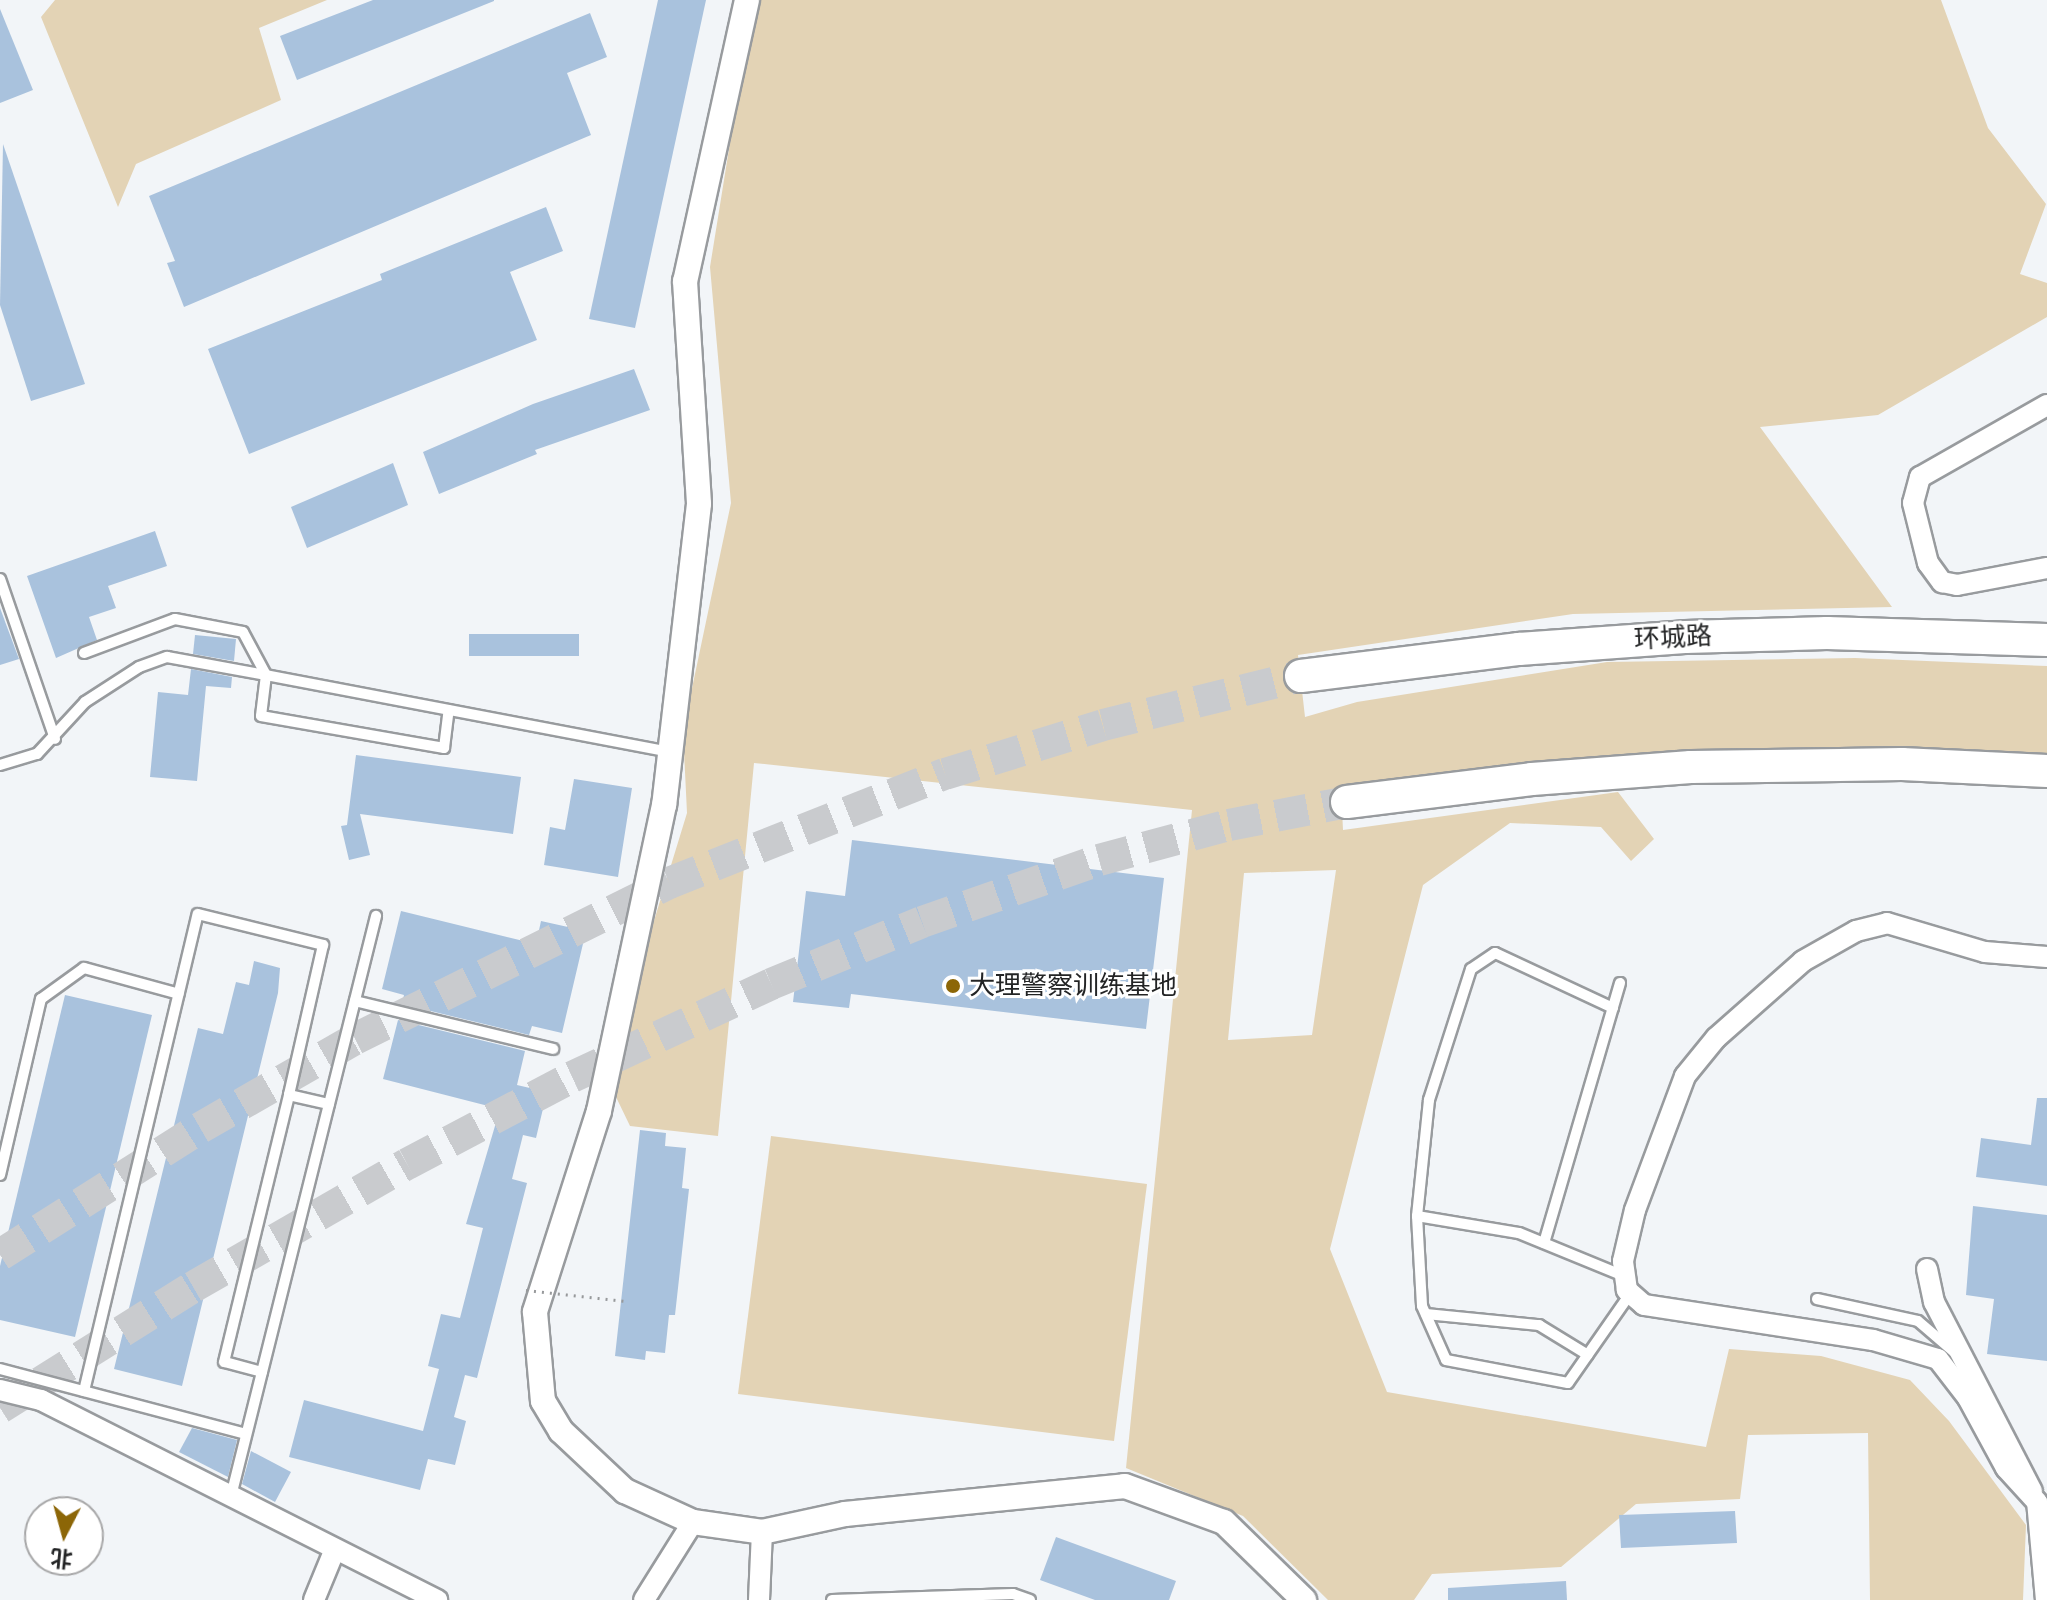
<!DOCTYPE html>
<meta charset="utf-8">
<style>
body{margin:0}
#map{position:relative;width:2047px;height:1600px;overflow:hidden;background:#f2f5f8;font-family:"Varela Round","Noto Sans SC",sans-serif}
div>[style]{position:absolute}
.green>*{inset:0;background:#e3d3b5}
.building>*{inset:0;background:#a9c2dd}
.primary-tunnel>*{height:32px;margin-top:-16px;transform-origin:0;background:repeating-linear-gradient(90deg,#c9cbce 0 32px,transparent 0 48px)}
.roads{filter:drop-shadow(2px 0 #989b9e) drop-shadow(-2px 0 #989b9e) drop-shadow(0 2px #989b9e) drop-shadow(0 -2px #989b9e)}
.service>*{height:10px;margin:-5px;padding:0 5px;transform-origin:5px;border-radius:5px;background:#fff}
.minor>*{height:20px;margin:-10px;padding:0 10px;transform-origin:10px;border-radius:10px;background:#fff}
.tertiary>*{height:24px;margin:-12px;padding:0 12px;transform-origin:12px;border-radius:12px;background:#fff}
.primary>*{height:32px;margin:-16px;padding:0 16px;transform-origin:16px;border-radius:16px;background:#fff}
.path-bridge>*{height:3px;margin-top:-1.5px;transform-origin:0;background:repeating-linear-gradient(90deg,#97999b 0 2px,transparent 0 8px)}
.dots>*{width:22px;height:22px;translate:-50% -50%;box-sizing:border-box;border:4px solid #fff;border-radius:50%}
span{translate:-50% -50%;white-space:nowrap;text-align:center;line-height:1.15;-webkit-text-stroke:6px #fff;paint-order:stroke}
.street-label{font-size:26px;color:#232425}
.poi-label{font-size:26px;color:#232425}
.left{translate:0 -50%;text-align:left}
.north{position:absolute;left:24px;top:1496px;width:80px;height:80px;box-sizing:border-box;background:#fff;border:2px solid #a7a7a8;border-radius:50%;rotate:186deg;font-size:22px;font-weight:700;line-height:32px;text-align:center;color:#232425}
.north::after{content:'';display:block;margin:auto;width:28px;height:36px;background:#8c6607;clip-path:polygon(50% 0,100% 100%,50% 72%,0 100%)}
</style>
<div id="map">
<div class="green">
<div style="clip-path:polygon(55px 0,327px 0,259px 28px,281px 100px,136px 164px,118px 207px,41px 17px)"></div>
<div style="clip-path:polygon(evenodd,753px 0,1941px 0,1988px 128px,2046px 204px,2020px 274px,2047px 283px,2047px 317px,1878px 415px,1760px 427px,1892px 607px,1573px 614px,1298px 655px,1305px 717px,1357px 702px,1607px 662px,1855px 658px,2047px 666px,2047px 764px,1341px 789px,1343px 830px,1618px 792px,1654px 839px,1631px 861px,1601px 827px,1510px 823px,1423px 885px,1330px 1249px,1387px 1392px,1706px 1447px,1729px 1349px,1821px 1356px,1910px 1380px,1949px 1421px,2026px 1525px,2023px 1600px,1870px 1600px,1868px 1433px,1748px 1435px,1740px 1499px,1636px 1504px,1561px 1567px,1432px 1574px,1414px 1600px,1328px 1600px,1243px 1516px,1126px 1468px,1192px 810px,754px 763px,718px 1136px,630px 1126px,616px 1097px,653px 924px,687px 813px,683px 731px,731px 503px,710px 267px,753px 0,1336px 870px,1312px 1035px,1228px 1040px,1244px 873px,1336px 870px)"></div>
<div style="clip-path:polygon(771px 1136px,1147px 1184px,1114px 1441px,738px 1394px)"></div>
</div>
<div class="building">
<div style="clip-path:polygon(373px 0,494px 0,494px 1px,297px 80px,280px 36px)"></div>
<div style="clip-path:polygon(658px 0,706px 0,635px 328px,589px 319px)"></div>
<div style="clip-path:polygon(0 9px,33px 90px,0 103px)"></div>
<div style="clip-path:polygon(590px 13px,607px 57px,567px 73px,591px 135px,184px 307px,167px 263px,175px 261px,149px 196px)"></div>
<div style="clip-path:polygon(3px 144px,85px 384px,31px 401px,0 305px)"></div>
<div style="clip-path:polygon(546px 207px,563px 251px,510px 272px,537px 340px,249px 454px,208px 349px,382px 280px,380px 274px)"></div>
<div style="clip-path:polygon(634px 369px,650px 410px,535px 450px,537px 454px,439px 494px,423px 452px,533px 404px)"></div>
<div style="clip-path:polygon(393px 463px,408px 505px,307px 548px,291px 507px)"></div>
<div style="clip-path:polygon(155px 531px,167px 566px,108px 586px,116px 608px,89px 617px,97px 640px,56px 658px,27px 576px)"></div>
<div style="clip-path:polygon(0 608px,19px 659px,0 665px)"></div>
<div style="clip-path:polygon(469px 634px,579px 634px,579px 656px,469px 656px)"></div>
<div style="clip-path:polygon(195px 635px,236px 639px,234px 661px,193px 654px)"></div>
<div style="clip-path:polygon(191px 669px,232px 677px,231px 688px,206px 686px,197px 781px,150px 777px,158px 692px,188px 695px)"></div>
<div style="clip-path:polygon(356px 755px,521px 777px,513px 834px,360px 814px,370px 855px,349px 860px,341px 826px,347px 825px)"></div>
<div style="clip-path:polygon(574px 779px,632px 788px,618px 877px,544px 865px,550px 827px,565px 830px)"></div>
<div style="clip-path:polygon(852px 840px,1164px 878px,1146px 1029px,851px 994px,849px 1008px,793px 1002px,806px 891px,845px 896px)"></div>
<div style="clip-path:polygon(401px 911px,536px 944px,541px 921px,586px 931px,562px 1033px,532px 1026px,529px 1035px,402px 1004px,404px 995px,382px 989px)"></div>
<div style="clip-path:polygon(254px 961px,280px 968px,278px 993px,182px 1386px,114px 1369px,198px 1028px,223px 1034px,236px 982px,249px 985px)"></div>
<div style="clip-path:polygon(65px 995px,152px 1015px,75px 1337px,0 1320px,0 1266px)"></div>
<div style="clip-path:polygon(398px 1020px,525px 1051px,517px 1085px,547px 1092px,536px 1138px,523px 1135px,512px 1179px,527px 1183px,477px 1378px,465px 1375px,454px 1417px,466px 1421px,455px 1465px,428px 1459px,420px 1490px,289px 1457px,304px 1400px,423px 1431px,439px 1369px,428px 1366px,441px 1314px,460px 1318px,483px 1228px,466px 1224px,500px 1109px,383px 1079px)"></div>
<div style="clip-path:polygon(2037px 1098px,2047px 1098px,2047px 1186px,1976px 1177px,1981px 1138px,2031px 1145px)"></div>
<div style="clip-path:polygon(640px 1130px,666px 1133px,665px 1146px,686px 1148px,682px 1188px,689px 1189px,675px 1315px,669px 1315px,665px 1353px,646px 1351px,645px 1360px,615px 1356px)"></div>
<div style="clip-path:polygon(1973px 1206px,2047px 1215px,2047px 1361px,1987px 1354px,1994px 1299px,1966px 1295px)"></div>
<div style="clip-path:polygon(192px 1428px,237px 1440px,228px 1477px,179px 1452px)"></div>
<div style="clip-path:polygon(251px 1451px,291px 1472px,275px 1502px,242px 1484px)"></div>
<div style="clip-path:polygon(1735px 1511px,1737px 1543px,1621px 1548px,1619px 1515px)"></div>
<div style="clip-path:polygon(1056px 1537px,1176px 1581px,1169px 1600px,1095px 1600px,1040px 1580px)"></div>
<div style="clip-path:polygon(1566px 1581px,1567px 1600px,1448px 1600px,1448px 1588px)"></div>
</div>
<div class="primary-tunnel">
<div style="left:0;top:1255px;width:237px;rotate:-32.4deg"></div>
<div style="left:200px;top:1128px;width:179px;rotate:-29.9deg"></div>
<div style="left:355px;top:1039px;width:351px;rotate:-26.4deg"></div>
<div style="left:669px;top:883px;width:297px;rotate:-21.6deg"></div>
<div style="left:945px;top:774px;width:165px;rotate:-17.2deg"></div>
<div style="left:1103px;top:725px;width:204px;rotate:-13.9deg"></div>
<div style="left:0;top:1408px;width:228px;rotate:-32.1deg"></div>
<div style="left:193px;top:1287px;width:247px;rotate:-29.9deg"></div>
<div style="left:407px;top:1164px;width:187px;rotate:-27.8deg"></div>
<div style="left:572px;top:1077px;width:220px;rotate:-25deg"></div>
<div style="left:771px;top:984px;width:163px;rotate:-22.3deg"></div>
<div style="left:922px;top:922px;width:188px;rotate:-19.3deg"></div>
<div style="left:1099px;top:860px;width:135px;rotate:-15.1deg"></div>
<div style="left:1229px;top:825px;width:120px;rotate:-11deg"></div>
</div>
<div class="roads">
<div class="service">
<div style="left:0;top:579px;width:169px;rotate:71deg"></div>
<div style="left:84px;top:653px;width:97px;rotate:-20.5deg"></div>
<div style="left:175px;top:619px;width:69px;rotate:10.8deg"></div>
<div style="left:243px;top:632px;width:49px;rotate:61.9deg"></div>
<div style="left:266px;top:675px;width:411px;rotate:10.8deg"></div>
<div style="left:0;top:765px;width:39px;rotate:-17deg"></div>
<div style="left:37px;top:754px;width:71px;rotate:-47.3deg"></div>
<div style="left:85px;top:702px;width:64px;rotate:-32.9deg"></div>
<div style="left:139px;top:667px;width:30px;rotate:-20deg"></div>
<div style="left:167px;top:657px;width:101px;rotate:10.3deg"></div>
<div style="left:266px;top:675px;width:41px;rotate:97deg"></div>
<div style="left:261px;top:716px;width:186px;rotate:9.9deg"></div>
<div style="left:444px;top:748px;width:38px;rotate:-83deg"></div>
<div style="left:355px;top:1001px;width:204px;rotate:13.6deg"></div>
<div style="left:1613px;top:1008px;width:130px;rotate:-155deg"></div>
<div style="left:1495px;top:953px;width:29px;rotate:146deg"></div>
<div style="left:1471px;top:969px;width:138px;rotate:107.8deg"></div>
<div style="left:1429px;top:1100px;width:117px;rotate:95.9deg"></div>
<div style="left:1417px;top:1216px;width:90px;rotate:86.8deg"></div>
<div style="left:1422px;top:1306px;width:59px;rotate:66deg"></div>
<div style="left:1446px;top:1360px;width:124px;rotate:10.7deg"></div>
<div style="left:1568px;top:1383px;width:108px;rotate:-55.1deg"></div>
<div style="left:0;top:1175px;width:181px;rotate:-76.9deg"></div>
<div style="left:41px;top:999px;width:53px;rotate:-35.8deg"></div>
<div style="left:84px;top:968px;width:98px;rotate:15.3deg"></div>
<div style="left:1417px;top:1216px;width:103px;rotate:9.5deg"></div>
<div style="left:1519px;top:1233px;width:113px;rotate:22.3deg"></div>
<div style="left:1544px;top:1243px;width:271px;rotate:-73.7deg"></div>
<div style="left:1817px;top:1299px;width:103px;rotate:12.3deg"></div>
<div style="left:1918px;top:1321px;width:48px;rotate:40.7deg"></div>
<div style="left:1426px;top:1314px;width:114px;rotate:5.6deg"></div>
<div style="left:1539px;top:1325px;width:57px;rotate:31.5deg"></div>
<div style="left:0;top:1369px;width:254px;rotate:14.8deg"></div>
<div style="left:262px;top:1372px;width:39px;rotate:-165deg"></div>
<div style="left:224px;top:1362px;width:275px;rotate:-76.3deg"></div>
<div style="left:84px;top:1391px;width:490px;rotate:-76.6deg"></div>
<div style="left:198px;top:914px;width:129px;rotate:13.9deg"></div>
<div style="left:323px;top:945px;width:154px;rotate:102.8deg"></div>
<div style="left:289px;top:1095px;width:41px;rotate:12.7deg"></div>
<div style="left:231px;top:1496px;width:598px;rotate:-75.96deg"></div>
<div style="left:832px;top:1600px;width:181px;rotate:-1.9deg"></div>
<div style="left:1013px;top:1594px;width:18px;rotate:19deg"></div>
</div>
<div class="minor">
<div style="left:2047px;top:405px;width:146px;rotate:150.4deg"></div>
<div style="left:1920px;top:477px;width:27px;rotate:105deg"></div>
<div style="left:1913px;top:503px;width:62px;rotate:76deg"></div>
<div style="left:1928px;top:563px;width:24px;rotate:54deg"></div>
<div style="left:1942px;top:582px;width:15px;rotate:11deg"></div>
<div style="left:1957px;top:585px;width:92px;rotate:-10.7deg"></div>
<div style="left:1927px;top:1269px;width:34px;rotate:78deg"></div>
<div style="left:1934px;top:1302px;width:213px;rotate:62.6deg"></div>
<div style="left:0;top:1390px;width:42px;rotate:13.7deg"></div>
<div style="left:41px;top:1400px;width:444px;rotate:26.8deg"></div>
<div style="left:314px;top:1600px;width:55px;rotate:-67.6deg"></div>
<div style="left:644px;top:1600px;width:92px;rotate:-57.9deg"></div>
<div style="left:759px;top:1600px;width:68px;rotate:-87.5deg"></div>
<div style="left:2046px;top:1600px;width:98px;rotate:-95.2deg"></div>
<div style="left:2037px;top:1502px;width:46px;rotate:-132.4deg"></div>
<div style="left:2006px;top:1468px;width:80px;rotate:-118.5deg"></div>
<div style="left:1968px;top:1398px;width:49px;rotate:-127.6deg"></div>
<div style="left:1938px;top:1359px;width:68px;rotate:-163.7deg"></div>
<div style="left:1873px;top:1340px;width:232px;rotate:-171.3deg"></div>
<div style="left:1644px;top:1305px;width:23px;rotate:-139deg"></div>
<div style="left:1627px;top:1290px;width:29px;rotate:-98deg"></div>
<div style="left:1623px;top:1261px;width:52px;rotate:-76.8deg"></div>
<div style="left:1635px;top:1210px;width:143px;rotate:-69.5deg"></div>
<div style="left:1685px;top:1076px;width:49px;rotate:-50.8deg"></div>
<div style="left:1716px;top:1038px;width:116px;rotate:-41.5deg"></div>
<div style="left:1803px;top:961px;width:61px;rotate:-29.5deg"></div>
<div style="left:1856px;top:931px;width:32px;rotate:-14deg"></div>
<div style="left:1887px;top:923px;width:102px;rotate:16.5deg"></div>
<div style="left:1985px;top:952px;width:62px;rotate:4.6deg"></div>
</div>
<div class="tertiary">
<div style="left:747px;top:0;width:288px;rotate:102.4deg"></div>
<div style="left:685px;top:281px;width:223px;rotate:86.4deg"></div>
<div style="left:699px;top:504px;width:303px;rotate:96.6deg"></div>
<div style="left:664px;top:805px;width:313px;rotate:102deg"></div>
<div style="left:599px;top:1111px;width:211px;rotate:107.7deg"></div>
<div style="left:535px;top:1312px;width:89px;rotate:84.9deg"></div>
<div style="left:543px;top:1401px;width:35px;rotate:59deg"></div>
<div style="left:561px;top:1431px;width:88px;rotate:43.2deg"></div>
<div style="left:625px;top:1491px;width:75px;rotate:24.5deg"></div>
<div style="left:693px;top:1522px;width:70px;rotate:8.2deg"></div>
<div style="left:762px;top:1532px;width:85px;rotate:-12.2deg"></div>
<div style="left:845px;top:1514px;width:281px;rotate:-5.7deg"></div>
<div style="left:1125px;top:1486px;width:105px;rotate:20deg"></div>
<div style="left:1224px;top:1522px;width:112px;rotate:44.3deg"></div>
</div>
<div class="primary">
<div style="left:1301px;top:676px;width:220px;rotate:-7.1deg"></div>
<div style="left:1519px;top:649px;width:166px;rotate:-4.1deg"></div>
<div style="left:1685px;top:637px;width:142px;rotate:-1.6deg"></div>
<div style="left:1827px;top:633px;width:220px;rotate:1.8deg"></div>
<div style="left:1347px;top:802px;width:186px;rotate:-7.1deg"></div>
<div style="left:1532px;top:779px;width:159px;rotate:-4.3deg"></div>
<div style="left:1691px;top:767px;width:211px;rotate:-0.8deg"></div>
<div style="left:1902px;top:764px;width:145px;rotate:2.8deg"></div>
</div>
</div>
<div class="path-bridge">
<div style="left:526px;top:1290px;width:100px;rotate:6.3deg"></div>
</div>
<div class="dots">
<div style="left:953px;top:986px;background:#8c6607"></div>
</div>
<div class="street-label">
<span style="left:1673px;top:638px;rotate:-3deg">环城路</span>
</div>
<div class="poi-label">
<span class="left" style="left:969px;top:986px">大理警察训练基地</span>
</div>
<div class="north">北</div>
</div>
